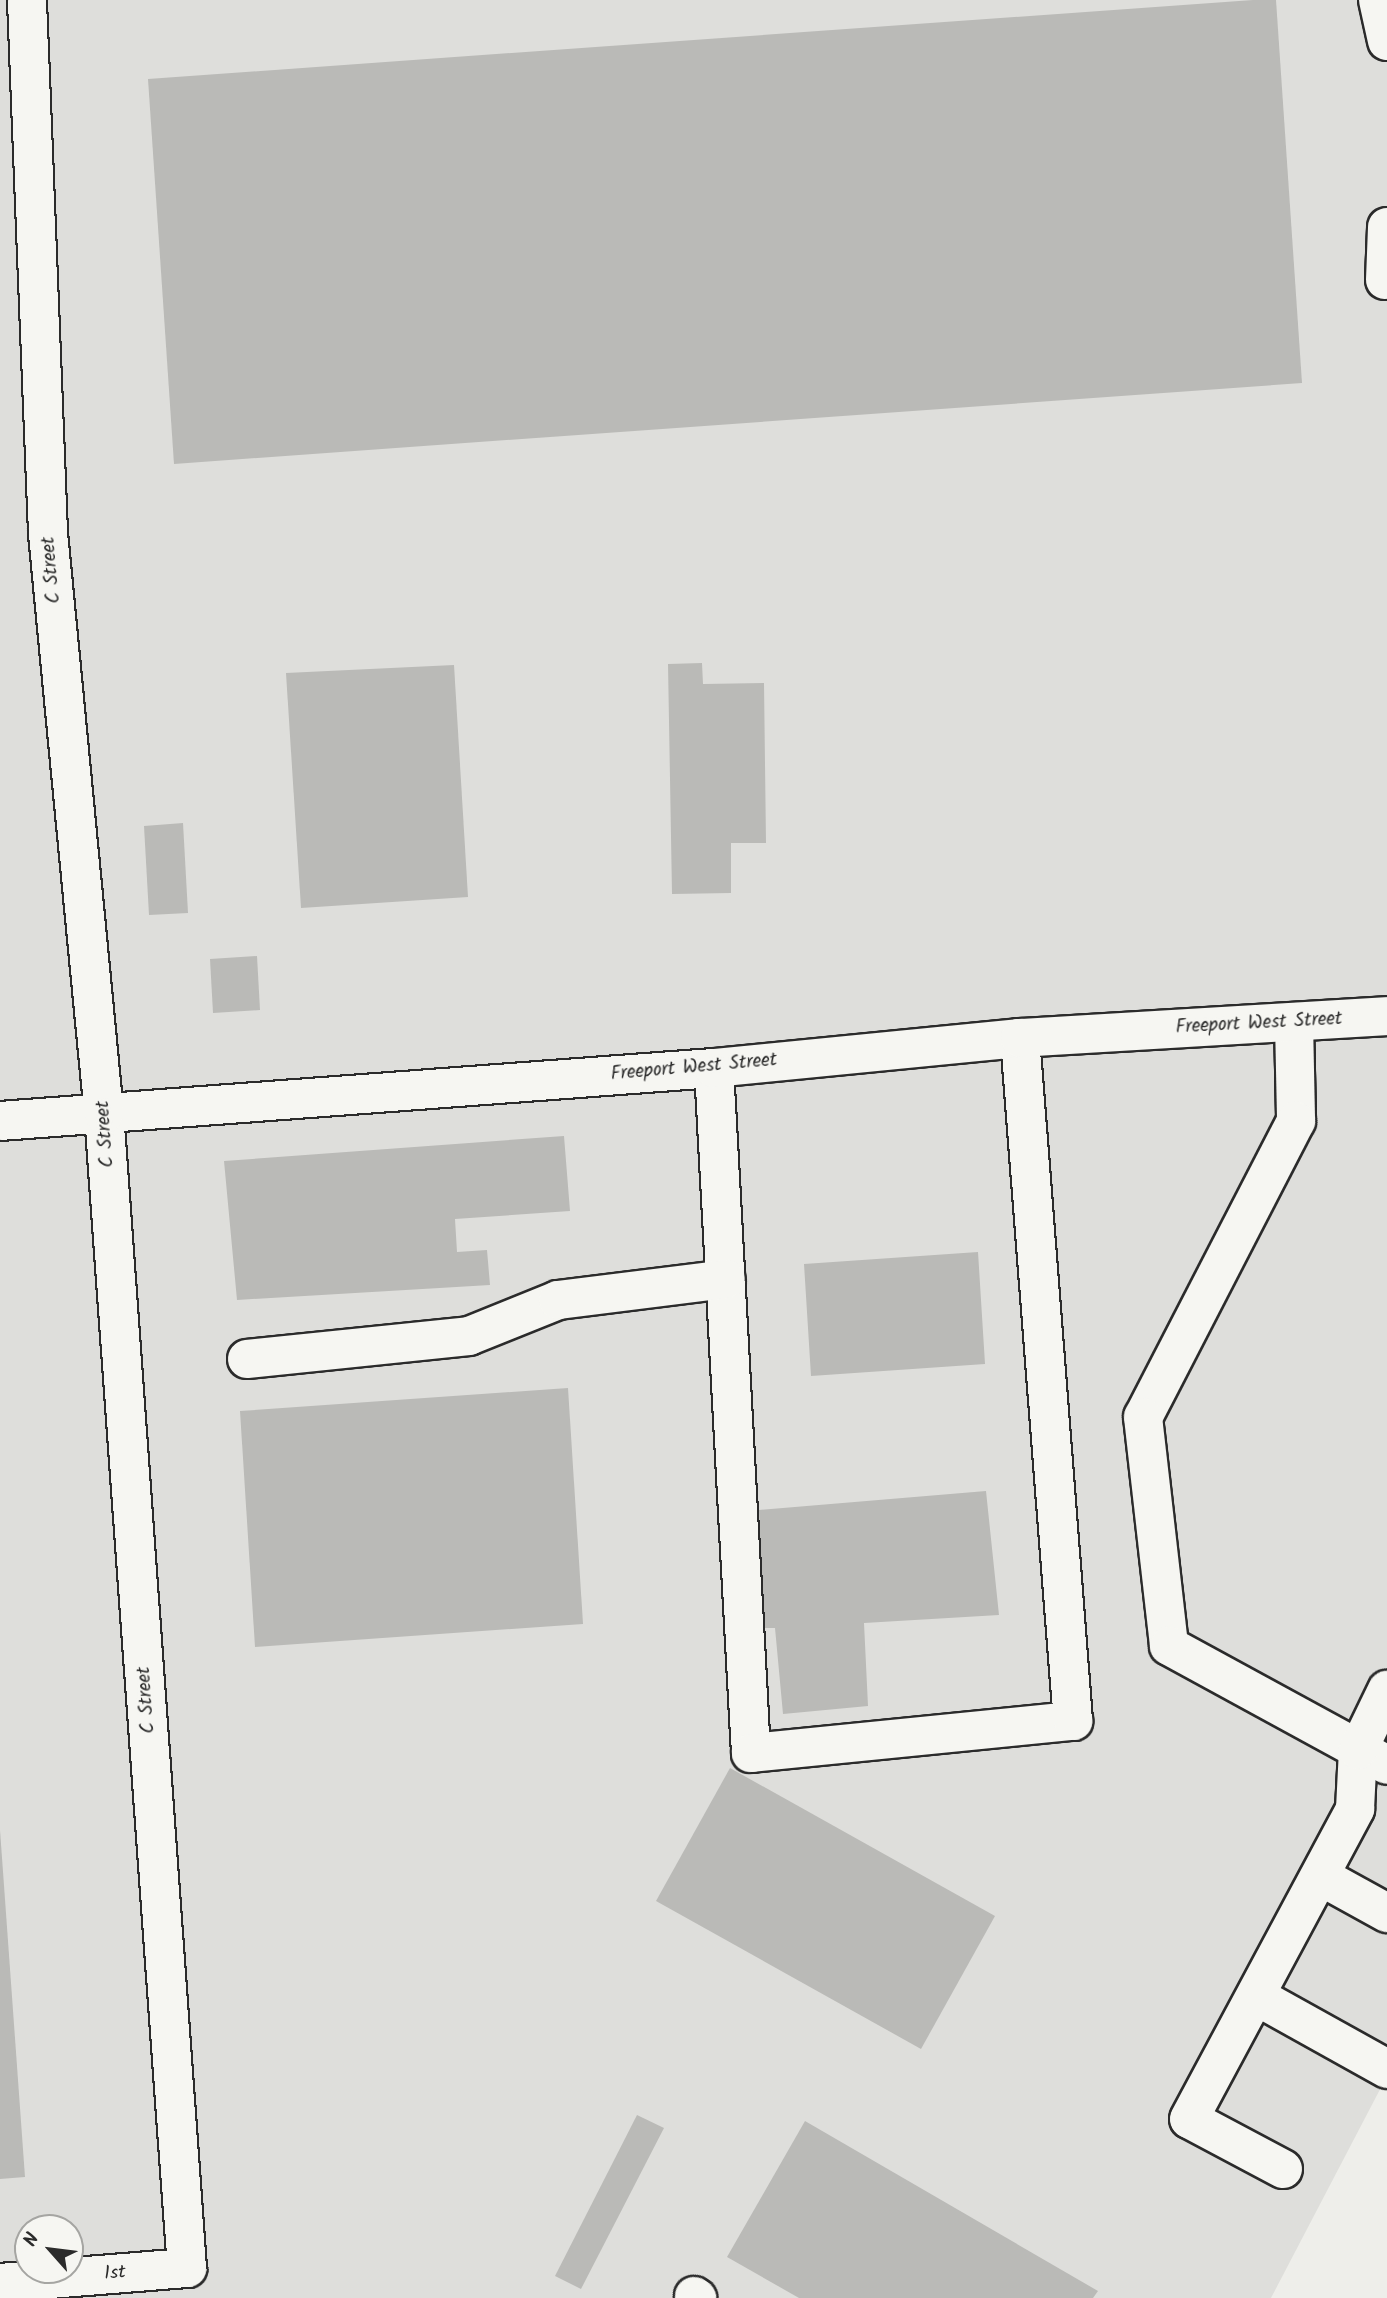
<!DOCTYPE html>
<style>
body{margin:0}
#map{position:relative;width:1387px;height:2298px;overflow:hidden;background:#eeeeea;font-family:Kalam,sans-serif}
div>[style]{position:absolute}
.built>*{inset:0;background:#dededb}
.building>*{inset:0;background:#babab7}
.roads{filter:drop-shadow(2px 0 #2b2b2b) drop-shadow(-2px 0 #2b2b2b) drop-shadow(0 2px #2b2b2b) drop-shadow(0 -2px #2b2b2b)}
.minor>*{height:38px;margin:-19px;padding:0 19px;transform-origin:19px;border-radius:19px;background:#f6f6f2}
span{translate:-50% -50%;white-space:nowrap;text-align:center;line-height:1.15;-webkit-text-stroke:5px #f6f6f2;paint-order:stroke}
.street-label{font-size:19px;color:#2b2b2b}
.north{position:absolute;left:14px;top:2214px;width:70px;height:70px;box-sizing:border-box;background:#f6f6f2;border:2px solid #a5a5a2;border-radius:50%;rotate:298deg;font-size:19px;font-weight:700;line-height:28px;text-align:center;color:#2b2b2b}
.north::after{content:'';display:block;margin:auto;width:24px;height:32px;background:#2b2b2b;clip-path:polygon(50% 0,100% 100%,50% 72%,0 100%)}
</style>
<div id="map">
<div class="built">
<div style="clip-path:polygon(evenodd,0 0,1387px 0,1387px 2076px,1271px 2298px,0 2298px,0 0,28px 2228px,70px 2228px,70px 2270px,28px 2270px,28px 2228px)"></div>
</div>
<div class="building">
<div style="clip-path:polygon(1253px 0,1276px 0,1302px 383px,174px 464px,148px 79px)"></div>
<div style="clip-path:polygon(702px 663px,703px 684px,764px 683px,766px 843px,731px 843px,731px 893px,672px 894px,668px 664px)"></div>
<div style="clip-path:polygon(454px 665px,468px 897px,301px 908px,286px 673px)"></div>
<div style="clip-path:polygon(183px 823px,188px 913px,149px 915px,144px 826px)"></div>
<div style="clip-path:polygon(257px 956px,260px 1010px,213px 1013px,210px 959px)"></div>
<div style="clip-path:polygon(564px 1136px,570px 1211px,455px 1219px,457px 1252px,487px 1250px,490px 1285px,237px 1300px,224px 1161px)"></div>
<div style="clip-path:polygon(978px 1252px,985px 1364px,811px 1376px,804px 1264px)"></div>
<div style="clip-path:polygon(568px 1388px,583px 1624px,255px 1647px,240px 1411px)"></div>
<div style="clip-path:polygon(986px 1491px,999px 1615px,864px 1623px,868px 1706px,783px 1714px,775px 1628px,763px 1628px,759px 1510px)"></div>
<div style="clip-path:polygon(730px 1768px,995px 1916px,921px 2049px,656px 1901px)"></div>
<div style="clip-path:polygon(0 1830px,25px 2177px,0 2179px)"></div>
<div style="clip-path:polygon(637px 2115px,664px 2128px,581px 2289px,555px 2276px)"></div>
<div style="clip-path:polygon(805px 2121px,1098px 2291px,1093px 2298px,799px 2298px,727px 2257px)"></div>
</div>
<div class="roads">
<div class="minor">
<div style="left:1378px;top:0;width:42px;rotate:77.6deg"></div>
<div style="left:1385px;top:280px;width:53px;rotate:-87.8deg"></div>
<div style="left:1294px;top:1022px;width:99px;rotate:88.8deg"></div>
<div style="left:1296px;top:1121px;width:333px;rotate:117.3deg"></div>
<div style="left:1143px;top:1417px;width:230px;rotate:83.5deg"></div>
<div style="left:1169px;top:1646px;width:248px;rotate:28.6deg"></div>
<div style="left:714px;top:1068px;width:686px;rotate:86.91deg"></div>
<div style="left:751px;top:1753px;width:324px;rotate:-5.7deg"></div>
<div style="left:1073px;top:1721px;width:685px;rotate:-94.44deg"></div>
<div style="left:0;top:1121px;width:716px;rotate:-4.25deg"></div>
<div style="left:714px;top:1068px;width:307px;rotate:-5.6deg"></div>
<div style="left:1020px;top:1038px;width:368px;rotate:-3.4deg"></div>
<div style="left:247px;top:1359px;width:223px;rotate:-5.9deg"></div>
<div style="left:469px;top:1336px;width:96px;rotate:-22deg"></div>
<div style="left:558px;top:1300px;width:169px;rotate:-7.1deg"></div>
<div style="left:1320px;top:1876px;width:77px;rotate:28.9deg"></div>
<div style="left:1256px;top:1996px;width:150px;rotate:29.1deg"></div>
<div style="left:1283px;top:2169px;width:106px;rotate:-152deg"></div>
<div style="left:1189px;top:2119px;width:352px;rotate:-61.8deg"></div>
<div style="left:1355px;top:1809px;width:59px;rotate:-87.1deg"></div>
<div style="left:1358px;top:1750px;width:67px;rotate:-64.2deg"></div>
<div style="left:0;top:2283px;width:188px;rotate:-4.6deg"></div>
<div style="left:187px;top:2268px;width:1157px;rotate:-94.11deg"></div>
<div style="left:104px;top:1114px;width:584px;rotate:-95.51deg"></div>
<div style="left:48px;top:533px;width:533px;rotate:-92.26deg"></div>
<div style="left:694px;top:2296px;width:4px;rotate:34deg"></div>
</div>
</div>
<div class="street-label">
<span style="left:52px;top:570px;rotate:-95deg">C Street</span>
<span style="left:1259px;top:1024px;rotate:-3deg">Freeport West Street</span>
<span style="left:694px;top:1068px;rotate:-5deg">Freeport West Street</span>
<span style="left:106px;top:1134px;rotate:-94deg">C Street</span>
<span style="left:147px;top:1700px;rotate:-94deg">C Street</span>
<span style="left:115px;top:2274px;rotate:-4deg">1st</span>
</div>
<div class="north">N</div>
</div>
